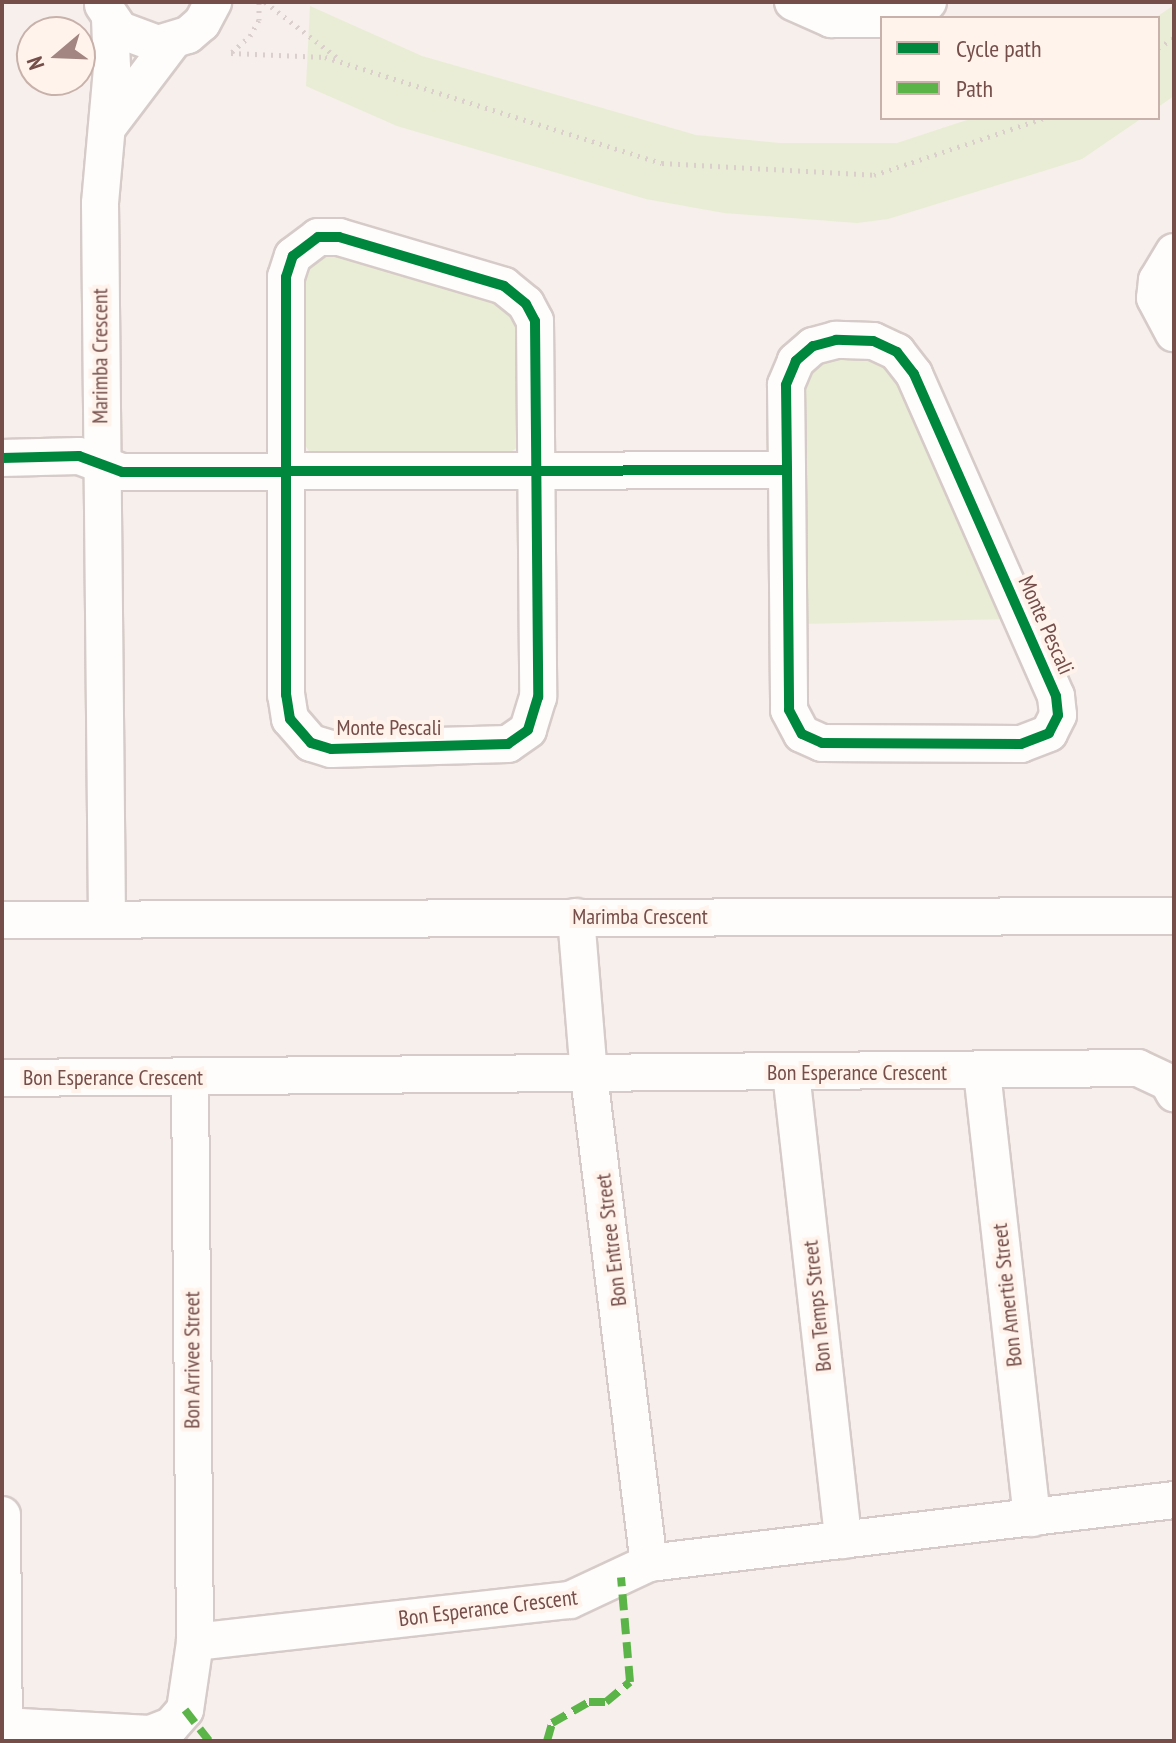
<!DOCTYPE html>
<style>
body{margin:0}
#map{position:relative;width:1176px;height:1743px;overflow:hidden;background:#f7efeb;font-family:"PT Sans Narrow",sans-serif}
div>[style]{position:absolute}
.green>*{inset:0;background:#e9edd5}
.path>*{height:5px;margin-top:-2.5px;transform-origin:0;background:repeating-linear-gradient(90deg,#dacfcd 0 2px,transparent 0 8px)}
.roads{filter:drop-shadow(2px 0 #d6cbc8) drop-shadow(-2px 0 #d6cbc8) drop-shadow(0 2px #d6cbc8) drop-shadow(0 -2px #d6cbc8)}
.minor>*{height:36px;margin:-18px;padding:0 18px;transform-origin:18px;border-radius:18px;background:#fefdfc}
.quiet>*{height:8px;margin-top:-4px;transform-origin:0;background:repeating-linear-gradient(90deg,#5ab447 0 16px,transparent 0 24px)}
.cycleway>*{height:10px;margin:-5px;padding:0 5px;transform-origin:5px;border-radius:5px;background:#00873e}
span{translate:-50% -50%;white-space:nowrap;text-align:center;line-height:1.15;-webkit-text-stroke:8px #fff3ec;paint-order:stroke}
.street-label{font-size:22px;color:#764e49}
.frame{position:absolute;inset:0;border:4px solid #764e49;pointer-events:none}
.legend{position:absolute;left:880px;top:16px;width:280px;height:104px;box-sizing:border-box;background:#fff3ec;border:2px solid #c8b1ab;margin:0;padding:10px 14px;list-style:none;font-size:24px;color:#764e49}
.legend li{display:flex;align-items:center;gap:16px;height:40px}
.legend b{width:40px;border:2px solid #c8b1ab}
.north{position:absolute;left:16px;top:16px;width:80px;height:80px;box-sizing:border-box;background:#fff3ec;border:2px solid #c8b1ab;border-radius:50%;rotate:251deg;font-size:22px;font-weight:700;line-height:32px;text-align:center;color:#764e49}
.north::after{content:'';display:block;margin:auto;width:28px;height:36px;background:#a38682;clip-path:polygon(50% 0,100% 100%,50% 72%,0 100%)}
</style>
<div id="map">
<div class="green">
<div style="clip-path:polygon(1174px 5px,1174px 96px,1158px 107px,1155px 18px)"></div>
<div style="clip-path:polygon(310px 6px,422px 56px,696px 135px,780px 143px,897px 143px,973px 118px,1142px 118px,1082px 159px,888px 219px,857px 223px,724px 213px,646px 199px,397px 126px,306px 86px)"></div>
<div style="clip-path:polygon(325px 250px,498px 299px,517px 315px,521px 442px,515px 449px,507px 454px,309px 451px,304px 444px,302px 270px)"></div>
<div style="clip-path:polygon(873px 356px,895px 373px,1005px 619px,801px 624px,800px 393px,817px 358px)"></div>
</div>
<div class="path">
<div style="left:265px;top:2px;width:93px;rotate:37.6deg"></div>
<div style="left:1158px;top:48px;width:19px;rotate:-32deg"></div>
<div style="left:232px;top:52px;width:24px;rotate:-42deg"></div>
<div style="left:250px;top:36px;width:18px;rotate:-61deg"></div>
<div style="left:259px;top:20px;width:18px;rotate:-90deg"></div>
<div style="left:231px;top:53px;width:94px;rotate:2.4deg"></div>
<div style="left:325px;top:57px;width:353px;rotate:17.5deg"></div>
<div style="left:662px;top:163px;width:212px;rotate:3.2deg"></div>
<div style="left:874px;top:175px;width:179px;rotate:-18.5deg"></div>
</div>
<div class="roads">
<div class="minor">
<div style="left:793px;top:2px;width:42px;rotate:24.1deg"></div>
<div style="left:831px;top:19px;width:51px"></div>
<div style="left:103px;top:5px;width:30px;rotate:56deg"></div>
<div style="left:120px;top:30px;width:40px;rotate:20.2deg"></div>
<div style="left:158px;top:44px;width:31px;rotate:-17deg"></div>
<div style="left:188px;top:35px;width:18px;rotate:-41deg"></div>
<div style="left:202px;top:23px;width:24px;rotate:-62deg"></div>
<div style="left:887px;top:18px;width:44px;rotate:-21.3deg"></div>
<div style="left:107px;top:128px;width:108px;rotate:-52.9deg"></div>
<div style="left:318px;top:237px;width:21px"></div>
<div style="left:339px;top:237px;width:172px;rotate:16.5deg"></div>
<div style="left:504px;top:286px;width:28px;rotate:39deg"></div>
<div style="left:526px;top:304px;width:19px;rotate:62deg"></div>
<div style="left:535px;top:321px;width:376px;rotate:89.5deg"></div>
<div style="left:538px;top:697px;width:34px;rotate:107deg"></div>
<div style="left:528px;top:730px;width:24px;rotate:145deg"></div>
<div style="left:508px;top:744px;width:177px;rotate:178.4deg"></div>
<div style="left:331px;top:749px;width:21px;rotate:-163deg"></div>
<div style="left:311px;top:743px;width:32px;rotate:-131deg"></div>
<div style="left:290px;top:719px;width:24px;rotate:-99deg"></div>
<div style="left:286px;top:695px;width:418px;rotate:-90deg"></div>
<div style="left:286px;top:277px;width:22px;rotate:-72deg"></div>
<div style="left:293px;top:256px;width:31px;rotate:-37deg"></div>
<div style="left:1174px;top:252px;width:33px;rotate:121deg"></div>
<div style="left:1157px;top:280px;width:18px;rotate:96deg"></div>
<div style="left:1155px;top:298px;width:40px;rotate:62deg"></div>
<div style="left:2px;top:458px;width:77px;rotate:-1.5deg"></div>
<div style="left:79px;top:456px;width:46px;rotate:20.4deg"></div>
<div style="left:122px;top:472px;width:665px;rotate:-0.17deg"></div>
<div style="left:787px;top:470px;width:240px;rotate:89.5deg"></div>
<div style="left:789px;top:710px;width:27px;rotate:62deg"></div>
<div style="left:802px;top:734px;width:22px;rotate:24deg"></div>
<div style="left:822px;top:743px;width:199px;rotate:0.3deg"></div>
<div style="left:1021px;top:744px;width:30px;rotate:-21deg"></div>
<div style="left:1049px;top:733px;width:20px;rotate:-63deg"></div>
<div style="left:1058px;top:715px;width:19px;rotate:-96deg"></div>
<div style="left:1056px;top:696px;width:352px;rotate:-113.8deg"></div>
<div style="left:914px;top:374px;width:28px;rotate:-128deg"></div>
<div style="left:897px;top:352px;width:26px;rotate:-155deg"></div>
<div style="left:873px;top:341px;width:37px;rotate:-178deg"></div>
<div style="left:836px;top:340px;width:24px;rotate:165deg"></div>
<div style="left:813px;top:346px;width:23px;rotate:139deg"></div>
<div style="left:796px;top:361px;width:26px;rotate:113deg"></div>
<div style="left:786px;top:385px;width:85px;rotate:89.3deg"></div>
<div style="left:576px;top:917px;width:160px;rotate:85.3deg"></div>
<div style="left:589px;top:1076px;width:491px;rotate:83deg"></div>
<div style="left:107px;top:919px;width:716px;rotate:-90.56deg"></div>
<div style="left:100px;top:203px;width:136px;rotate:-84.9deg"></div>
<div style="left:112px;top:68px;width:49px;rotate:-92.3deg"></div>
<div style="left:2px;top:920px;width:1172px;rotate:-0.2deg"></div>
<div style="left:982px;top:1072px;width:449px;rotate:83.6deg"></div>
<div style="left:791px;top:1073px;width:470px;rotate:83.6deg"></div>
<div style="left:2px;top:1078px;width:1136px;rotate:-0.5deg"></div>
<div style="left:1138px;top:1068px;width:33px;rotate:25deg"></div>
<div style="left:1168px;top:1082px;width:13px;rotate:61deg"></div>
<div style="left:2px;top:1515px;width:211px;rotate:89.5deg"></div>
<div style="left:195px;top:1642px;width:377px;rotate:-6.4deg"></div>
<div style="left:570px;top:1600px;width:87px;rotate:-25.1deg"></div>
<div style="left:649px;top:1563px;width:529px;rotate:-6.84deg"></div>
<div style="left:2px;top:1726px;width:148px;rotate:3.1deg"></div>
<div style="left:150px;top:1734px;width:22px;rotate:-21deg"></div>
<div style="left:171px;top:1726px;width:21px;rotate:-49deg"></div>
<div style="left:185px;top:1710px;width:69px;rotate:-81.6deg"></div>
<div style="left:195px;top:1642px;width:564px;rotate:-90.51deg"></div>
</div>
</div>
<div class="quiet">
<div style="left:185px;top:1710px;width:39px;rotate:52deg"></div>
<div style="left:547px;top:1741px;width:19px;rotate:-74deg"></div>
<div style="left:552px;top:1723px;width:43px;rotate:-29.6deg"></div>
<div style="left:589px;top:1702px;width:17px"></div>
<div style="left:606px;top:1702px;width:31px;rotate:-40deg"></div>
<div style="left:630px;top:1682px;width:105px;rotate:-94.9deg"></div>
</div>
<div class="cycleway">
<div style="left:318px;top:237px;width:21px"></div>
<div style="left:339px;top:237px;width:172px;rotate:16.5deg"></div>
<div style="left:504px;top:286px;width:28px;rotate:39deg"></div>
<div style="left:526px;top:304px;width:19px;rotate:62deg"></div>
<div style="left:535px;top:321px;width:376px;rotate:89.5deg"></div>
<div style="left:538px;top:697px;width:34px;rotate:107deg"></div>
<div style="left:528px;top:730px;width:24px;rotate:145deg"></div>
<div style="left:508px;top:744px;width:177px;rotate:178.4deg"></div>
<div style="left:331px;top:749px;width:21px;rotate:-163deg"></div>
<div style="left:311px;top:743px;width:32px;rotate:-131deg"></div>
<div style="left:290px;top:719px;width:24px;rotate:-99deg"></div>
<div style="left:286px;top:695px;width:418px;rotate:-90deg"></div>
<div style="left:286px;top:277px;width:22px;rotate:-72deg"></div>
<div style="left:293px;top:256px;width:31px;rotate:-37deg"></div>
<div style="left:2px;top:458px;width:77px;rotate:-1.5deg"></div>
<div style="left:79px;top:456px;width:46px;rotate:20.4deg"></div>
<div style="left:122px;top:472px;width:665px;rotate:-0.17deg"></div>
<div style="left:787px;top:470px;width:240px;rotate:89.5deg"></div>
<div style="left:789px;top:710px;width:27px;rotate:62deg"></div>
<div style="left:802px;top:734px;width:22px;rotate:24deg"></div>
<div style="left:822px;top:743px;width:199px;rotate:0.3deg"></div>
<div style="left:1021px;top:744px;width:30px;rotate:-21deg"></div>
<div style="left:1049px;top:733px;width:20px;rotate:-63deg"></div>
<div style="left:1058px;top:715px;width:19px;rotate:-96deg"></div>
<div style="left:1056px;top:696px;width:352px;rotate:-113.8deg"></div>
<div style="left:914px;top:374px;width:28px;rotate:-128deg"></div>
<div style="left:897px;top:352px;width:26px;rotate:-155deg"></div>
<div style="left:873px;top:341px;width:37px;rotate:-178deg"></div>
<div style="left:836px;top:340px;width:24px;rotate:165deg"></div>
<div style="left:813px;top:346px;width:23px;rotate:139deg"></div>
<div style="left:796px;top:361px;width:26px;rotate:113deg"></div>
<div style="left:786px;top:385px;width:85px;rotate:89.3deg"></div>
</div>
<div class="street-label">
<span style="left:100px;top:356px;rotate:-90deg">Marimba Crescent</span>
<span style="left:1046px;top:625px;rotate:66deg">Monte Pescali</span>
<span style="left:389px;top:728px">Monte Pescali</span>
<span style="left:640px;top:917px">Marimba Crescent</span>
<span style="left:857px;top:1073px">Bon Esperance Crescent</span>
<span style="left:113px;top:1078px">Bon Esperance Crescent</span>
<span style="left:611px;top:1240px;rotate:-97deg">Bon Entree Street</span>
<span style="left:1007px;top:1295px;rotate:-96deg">Bon Amertie Street</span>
<span style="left:817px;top:1306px;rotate:-96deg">Bon Temps Street</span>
<span style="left:192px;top:1360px;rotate:-90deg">Bon Arrivee Street</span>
<span style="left:488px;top:1608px;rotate:-7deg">Bon Esperance Crescent</span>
</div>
<div class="frame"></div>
<ul class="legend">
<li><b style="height:10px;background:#00873e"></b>Cycle path</li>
<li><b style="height:10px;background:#5ab447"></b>Path</li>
</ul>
<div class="north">N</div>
</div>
